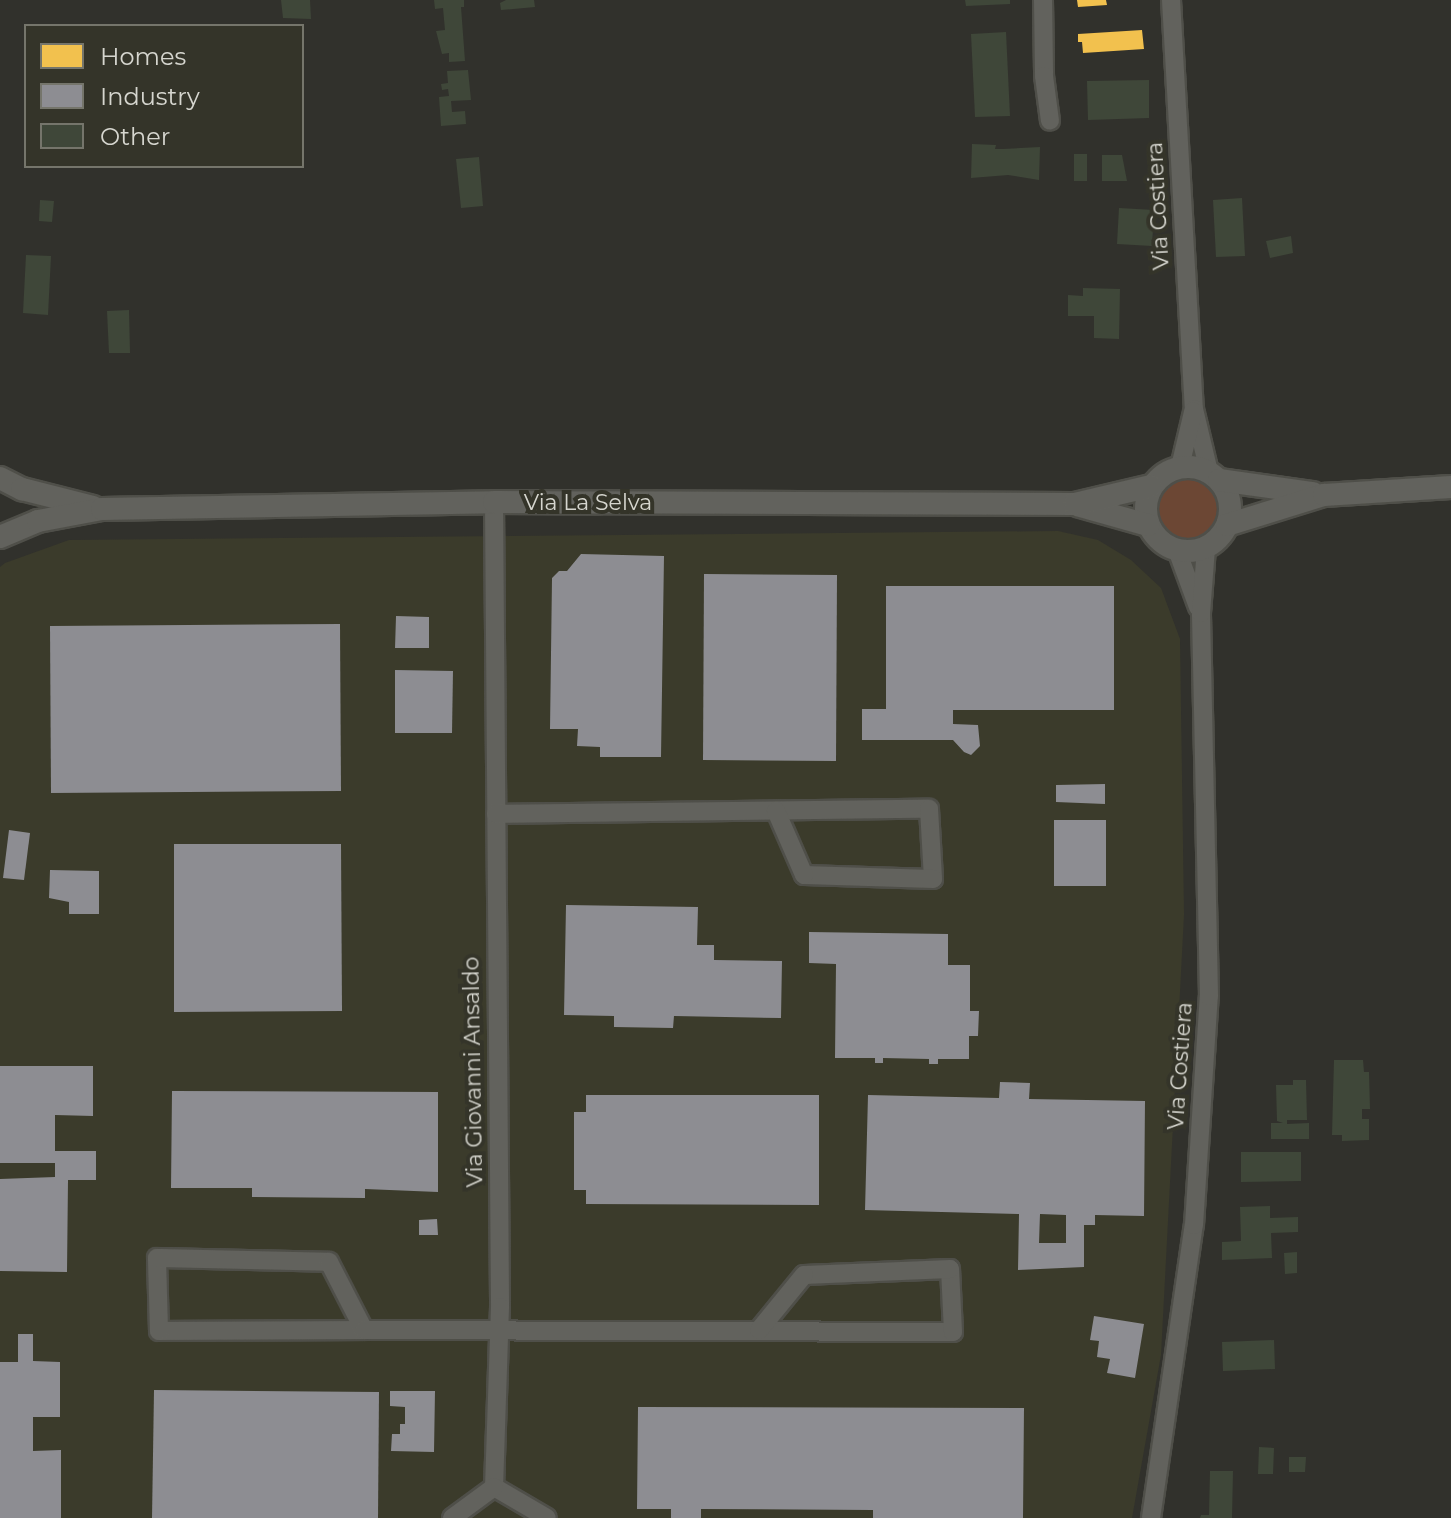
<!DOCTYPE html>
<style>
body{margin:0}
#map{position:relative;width:1451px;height:1518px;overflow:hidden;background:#31312c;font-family:Montserrat,sans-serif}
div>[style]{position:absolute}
.built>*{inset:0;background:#3b3b2b}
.green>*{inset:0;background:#6c4734}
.round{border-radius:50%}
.homes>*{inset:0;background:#f2c14e}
.industry>*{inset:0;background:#8d8d92}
.building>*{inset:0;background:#3f4739}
.roads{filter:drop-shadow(2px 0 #4f4f49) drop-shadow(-2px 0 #4f4f49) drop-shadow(0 2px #4f4f49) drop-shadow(0 -2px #4f4f49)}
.minor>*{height:18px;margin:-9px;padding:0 9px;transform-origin:9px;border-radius:9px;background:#62625d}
.tertiary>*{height:22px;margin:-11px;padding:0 11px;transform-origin:11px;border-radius:11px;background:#62625d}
.tertiary>.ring{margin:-11px;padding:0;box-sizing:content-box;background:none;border:22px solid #62625d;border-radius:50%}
span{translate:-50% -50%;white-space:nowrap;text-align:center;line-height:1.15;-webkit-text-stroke:8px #343429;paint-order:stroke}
.street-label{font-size:22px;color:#d6d6cf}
.legend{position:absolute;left:24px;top:24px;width:280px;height:144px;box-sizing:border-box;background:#343429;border:2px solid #75756b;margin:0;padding:10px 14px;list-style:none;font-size:24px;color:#d6d6cf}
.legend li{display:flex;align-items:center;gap:16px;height:40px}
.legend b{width:40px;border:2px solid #75756b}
</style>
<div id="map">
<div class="built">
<div style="clip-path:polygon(1058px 531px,1098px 540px,1131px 560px,1161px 588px,1180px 639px,1184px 915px,1161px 1355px,1132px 1518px,0 1518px,0 567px,5px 563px,69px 540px)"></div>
</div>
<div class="green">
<div class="round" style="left:1156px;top:479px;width:62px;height:62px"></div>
</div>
<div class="homes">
<div style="clip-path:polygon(1077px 0,1106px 0,1107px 5px,1078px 7px)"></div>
<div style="clip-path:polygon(1142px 30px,1144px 49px,1083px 53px,1082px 42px,1078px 42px,1078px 34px)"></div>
</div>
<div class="industry">
<div style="clip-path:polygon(581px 554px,664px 556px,661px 757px,600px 757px,600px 747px,577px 746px,578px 729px,550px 729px,552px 578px,559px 571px,567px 571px)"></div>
<div style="clip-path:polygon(704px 574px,837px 575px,836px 761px,703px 760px)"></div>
<div style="clip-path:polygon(886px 586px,1114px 586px,1114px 710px,953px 710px,953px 724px,978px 725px,980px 746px,971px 755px,964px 752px,953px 740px,862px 740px,862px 709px,886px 709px)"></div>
<div style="clip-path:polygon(396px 616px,429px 617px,429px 648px,395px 648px)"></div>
<div style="clip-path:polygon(340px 624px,341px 791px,51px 793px,50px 626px)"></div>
<div style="clip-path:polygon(395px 670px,453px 671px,452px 733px,395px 733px)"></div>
<div style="clip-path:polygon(1105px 784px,1105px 804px,1056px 802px,1056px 785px)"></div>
<div style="clip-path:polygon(1054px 820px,1106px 820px,1106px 886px,1054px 886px)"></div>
<div style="clip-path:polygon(9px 830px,30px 833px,24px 880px,3px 878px)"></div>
<div style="clip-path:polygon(174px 844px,341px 844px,342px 1011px,174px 1012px)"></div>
<div style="clip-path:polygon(50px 870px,99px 871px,99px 914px,69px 914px,69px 902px,49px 898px)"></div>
<div style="clip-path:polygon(566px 905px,698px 907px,697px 945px,714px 945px,714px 960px,782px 961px,781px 1018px,674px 1016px,673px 1028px,614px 1027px,614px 1016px,564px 1015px)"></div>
<div style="clip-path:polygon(809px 932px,948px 934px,948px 965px,970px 965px,970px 1011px,979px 1011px,978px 1036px,969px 1036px,969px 1059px,938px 1059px,938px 1064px,929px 1064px,929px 1059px,883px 1058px,883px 1063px,875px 1063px,875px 1058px,835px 1058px,836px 964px,809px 963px)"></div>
<div style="clip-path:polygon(0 1066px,93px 1066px,93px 1116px,55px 1115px,55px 1151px,96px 1151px,96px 1180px,68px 1180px,67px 1272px,0 1271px,0 1179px,55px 1177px,55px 1163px,0 1163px)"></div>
<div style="clip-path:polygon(evenodd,1000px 1082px,1030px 1083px,1029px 1099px,1145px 1101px,1144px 1216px,1095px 1215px,1095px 1225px,1084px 1225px,1084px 1267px,1018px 1270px,1019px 1214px,865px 1210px,868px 1095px,999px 1098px,1000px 1082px,1040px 1214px,1066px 1215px,1066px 1243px,1039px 1243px,1040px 1214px)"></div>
<div style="clip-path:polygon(172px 1091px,438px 1092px,438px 1192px,365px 1189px,365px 1198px,252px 1197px,252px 1188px,171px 1188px)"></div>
<div style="clip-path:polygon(586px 1095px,819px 1095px,819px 1205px,586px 1204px,586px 1190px,574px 1190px,574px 1112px,586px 1112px)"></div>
<div style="clip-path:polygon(437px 1219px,438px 1235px,419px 1235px,419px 1220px)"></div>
<div style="clip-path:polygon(1094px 1316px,1144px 1324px,1135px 1378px,1107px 1373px,1110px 1359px,1097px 1357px,1099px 1341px,1090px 1340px)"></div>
<div style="clip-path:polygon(18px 1334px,33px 1334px,33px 1361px,60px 1362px,60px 1417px,33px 1417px,33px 1451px,61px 1450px,61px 1518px,0 1518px,0 1362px,18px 1362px)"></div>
<div style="clip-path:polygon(154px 1390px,379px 1392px,378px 1518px,152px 1518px)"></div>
<div style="clip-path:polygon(390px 1391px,435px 1391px,434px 1452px,391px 1451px,392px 1434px,400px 1434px,400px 1424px,405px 1424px,405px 1407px,390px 1406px)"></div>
<div style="clip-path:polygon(638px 1407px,1024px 1408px,1023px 1518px,873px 1518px,873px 1510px,701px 1509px,701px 1518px,671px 1518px,671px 1509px,637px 1509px)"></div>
</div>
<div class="building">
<div style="clip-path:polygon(281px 0,310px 0,311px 19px,283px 18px)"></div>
<div style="clip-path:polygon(434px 0,464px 0,464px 7px,461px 7px,465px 61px,449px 62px,449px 53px,442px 54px,436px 31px,445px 30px,443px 8px,435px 9px)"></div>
<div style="clip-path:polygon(506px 0,534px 0,535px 7px,501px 10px,500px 3px)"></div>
<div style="clip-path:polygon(965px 0,1010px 0,1010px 4px,966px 6px)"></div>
<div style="clip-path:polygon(1006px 32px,1010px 116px,975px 117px,971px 34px)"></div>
<div style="clip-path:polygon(468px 70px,471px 100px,451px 101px,452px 112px,465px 111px,466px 124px,441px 126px,439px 97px,449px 96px,448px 89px,442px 90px,441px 84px,448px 83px,447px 71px)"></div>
<div style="clip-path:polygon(1149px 80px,1149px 118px,1088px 120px,1087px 81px)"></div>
<div style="clip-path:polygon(972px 144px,996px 145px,995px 149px,1003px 149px,1040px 147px,1039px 180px,1008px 175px,971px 178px)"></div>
<div style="clip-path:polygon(1074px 154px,1087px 154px,1087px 181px,1074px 181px)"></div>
<div style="clip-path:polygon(1102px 155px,1122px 155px,1127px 181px,1102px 181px)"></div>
<div style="clip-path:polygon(479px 157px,483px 206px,461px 208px,456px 159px)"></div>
<div style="clip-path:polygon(1242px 198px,1245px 256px,1216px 257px,1213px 200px)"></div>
<div style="clip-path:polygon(40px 200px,54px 201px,52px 222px,39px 221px)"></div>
<div style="clip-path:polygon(1119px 208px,1154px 210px,1152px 246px,1117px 244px)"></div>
<div style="clip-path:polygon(1291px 236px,1293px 253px,1270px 258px,1266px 241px)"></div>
<div style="clip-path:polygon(26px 255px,51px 256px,48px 315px,23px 313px)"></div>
<div style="clip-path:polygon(1083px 288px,1120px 289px,1119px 339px,1094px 338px,1094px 316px,1068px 316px,1068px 295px,1083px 296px)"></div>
<div style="clip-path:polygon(129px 310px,130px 353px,109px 353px,107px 311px)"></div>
<div style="clip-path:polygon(1334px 1060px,1363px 1060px,1364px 1072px,1369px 1072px,1370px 1109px,1362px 1109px,1362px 1119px,1369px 1119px,1369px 1140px,1342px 1141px,1342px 1135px,1332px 1135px)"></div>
<div style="clip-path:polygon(1293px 1080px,1306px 1080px,1307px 1120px,1287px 1120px,1287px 1124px,1309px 1123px,1309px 1139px,1271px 1139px,1271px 1123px,1283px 1123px,1277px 1121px,1276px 1085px,1293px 1085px)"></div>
<div style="clip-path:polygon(1241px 1152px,1301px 1152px,1301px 1181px,1241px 1182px)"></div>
<div style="clip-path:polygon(1270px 1206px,1270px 1218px,1298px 1217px,1298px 1232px,1271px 1233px,1272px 1258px,1222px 1260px,1222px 1242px,1241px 1241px,1240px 1207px)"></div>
<div style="clip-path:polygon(1297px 1252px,1297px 1273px,1285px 1274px,1284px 1253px)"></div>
<div style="clip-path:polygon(1274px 1340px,1275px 1369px,1223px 1371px,1222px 1342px)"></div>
<div style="clip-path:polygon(1259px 1447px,1274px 1448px,1273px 1474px,1258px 1474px)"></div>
<div style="clip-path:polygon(1289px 1457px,1306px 1457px,1305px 1472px,1289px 1472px)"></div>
<div style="clip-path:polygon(1210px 1471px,1233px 1471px,1232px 1518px,1200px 1518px,1201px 1515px,1209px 1515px)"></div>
</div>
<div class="roads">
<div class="minor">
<div style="left:1043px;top:0;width:76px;rotate:89.2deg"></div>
<div style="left:1044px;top:76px;width:45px;rotate:82.4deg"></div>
<div style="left:1171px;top:0;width:410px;rotate:86.8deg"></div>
<div style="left:1194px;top:409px;width:65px;rotate:76.6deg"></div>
<div style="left:1180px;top:467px;width:57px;rotate:-76.7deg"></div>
<div style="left:494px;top:502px;width:805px;rotate:89.57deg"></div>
<div style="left:500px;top:1307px;width:180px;rotate:91.9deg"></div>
<div style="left:1177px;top:550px;width:61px;rotate:69.8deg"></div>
<div style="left:496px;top:814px;width:433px;rotate:-0.7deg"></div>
<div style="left:929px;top:809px;width:70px;rotate:86.7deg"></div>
<div style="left:933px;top:879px;width:129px;rotate:-178.2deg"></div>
<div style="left:804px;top:875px;width:70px;rotate:-113.6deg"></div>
<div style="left:364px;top:1330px;width:205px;rotate:179.7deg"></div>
<div style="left:159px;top:1331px;width:73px;rotate:-91.6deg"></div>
<div style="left:157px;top:1258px;width:172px;rotate:1.3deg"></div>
<div style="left:329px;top:1262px;width:76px;rotate:62.8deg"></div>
<div style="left:364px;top:1330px;width:589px;rotate:0.19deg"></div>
<div style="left:953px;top:1332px;width:63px;rotate:-92.7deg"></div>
<div style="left:950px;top:1269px;width:146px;rotate:177.6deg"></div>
<div style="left:804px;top:1275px;width:71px;rotate:129.3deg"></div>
<div style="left:494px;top:1487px;width:61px;rotate:30.3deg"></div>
<div style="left:452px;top:1518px;width:52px;rotate:-36.4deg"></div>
<div style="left:1151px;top:1518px;width:296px;rotate:-81.7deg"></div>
<div style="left:1194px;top:1225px;width:229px;rotate:-86.3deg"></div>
<div style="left:1209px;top:996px;width:383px;rotate:-91.2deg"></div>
<div style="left:1201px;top:613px;width:65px;rotate:-85.6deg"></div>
</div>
<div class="tertiary">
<div class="ring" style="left:1146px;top:467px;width:62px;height:62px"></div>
<div style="left:0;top:478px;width:25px;rotate:27deg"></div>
<div style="left:22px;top:489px;width:73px;rotate:14.2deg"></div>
<div style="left:1219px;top:480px;width:95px;rotate:7.9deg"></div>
<div style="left:1080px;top:506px;width:71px;rotate:15.6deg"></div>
<div style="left:1227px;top:525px;width:102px;rotate:-17.2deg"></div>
<div style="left:1324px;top:495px;width:127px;rotate:-3.6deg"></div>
<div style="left:0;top:537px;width:41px;rotate:-22.8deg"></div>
<div style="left:38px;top:521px;width:65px;rotate:-10.6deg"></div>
<div style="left:102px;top:509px;width:392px;rotate:-1deg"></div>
<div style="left:494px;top:502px;width:581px;rotate:0.2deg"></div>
<div style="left:1075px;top:504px;width:78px;rotate:-13.3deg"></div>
</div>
</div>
<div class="street-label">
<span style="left:1158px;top:206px;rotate:-93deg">Via Costiera</span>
<span style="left:588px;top:503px">Via La Selva</span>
<span style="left:1180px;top:1066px;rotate:-86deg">Via Costiera</span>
<span style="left:473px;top:1072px;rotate:-91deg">Via Giovanni Ansaldo</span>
</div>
<ul class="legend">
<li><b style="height:22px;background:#f2c14e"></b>Homes</li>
<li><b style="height:22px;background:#8d8d92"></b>Industry</li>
<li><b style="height:22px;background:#3f4739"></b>Other</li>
</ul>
</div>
